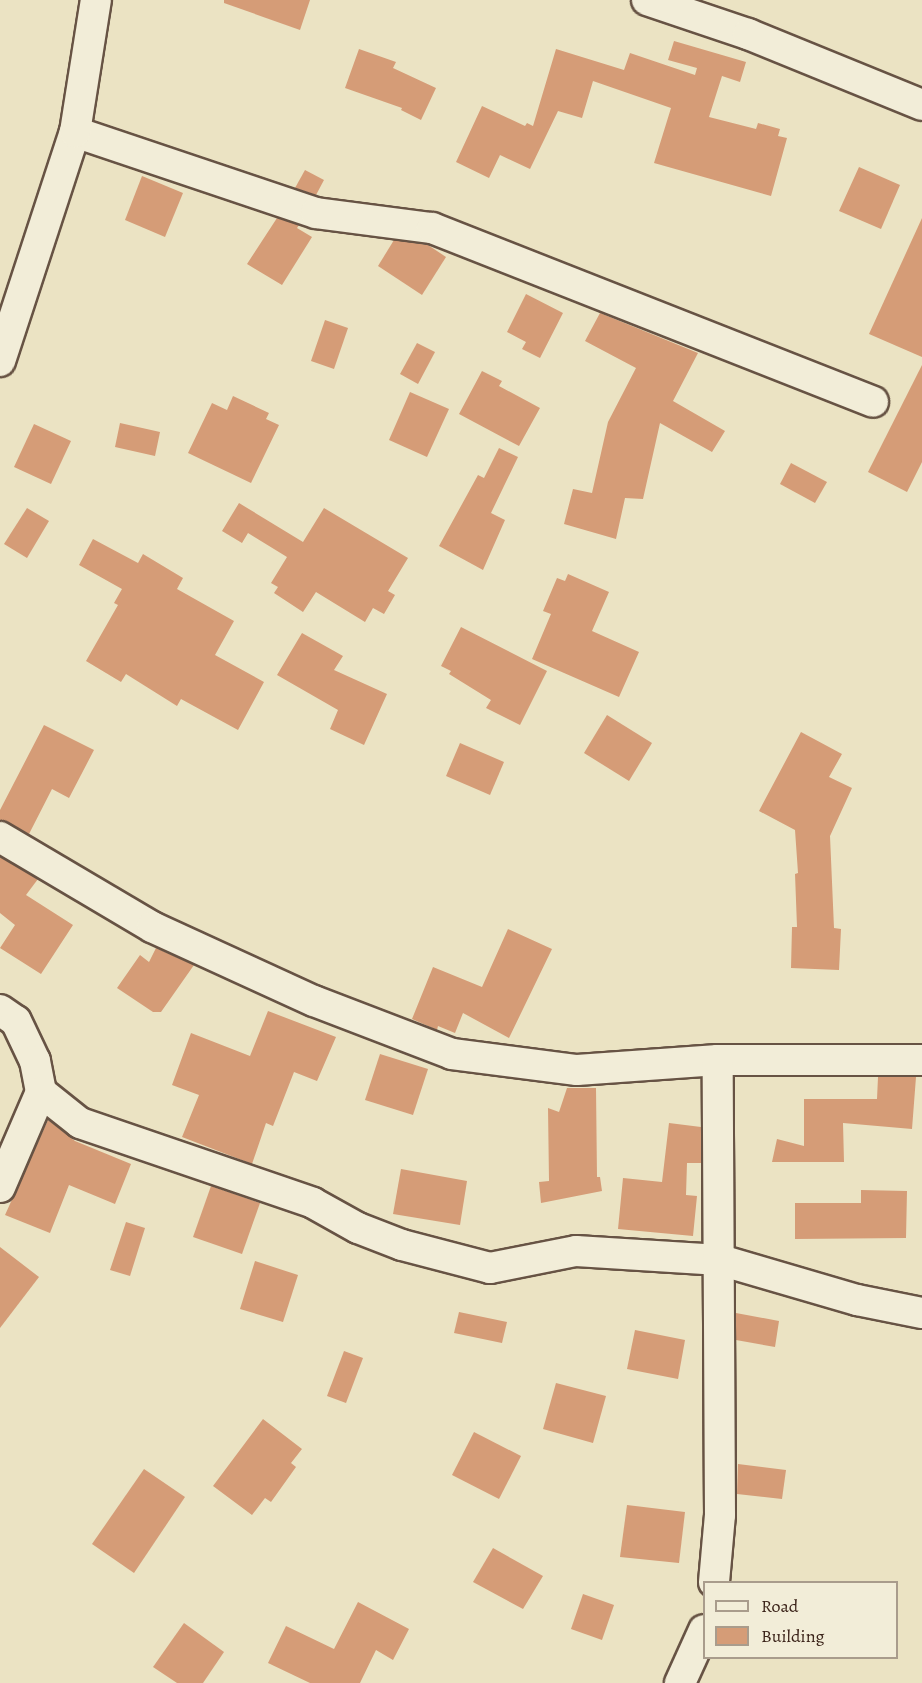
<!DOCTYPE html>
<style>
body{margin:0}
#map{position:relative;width:922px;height:1683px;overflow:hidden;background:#ebe3c3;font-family:Alegreya,serif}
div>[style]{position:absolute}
.building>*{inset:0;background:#d59c77}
.roads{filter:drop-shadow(2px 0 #675344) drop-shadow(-2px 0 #675344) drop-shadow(0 2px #675344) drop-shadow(0 -2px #675344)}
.street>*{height:30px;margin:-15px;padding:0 15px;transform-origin:15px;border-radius:15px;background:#f2edd8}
span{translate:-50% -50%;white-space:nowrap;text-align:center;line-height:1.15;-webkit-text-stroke:5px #f2edd8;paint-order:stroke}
.legend{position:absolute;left:703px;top:1581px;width:195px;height:78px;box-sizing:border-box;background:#f2edd8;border:2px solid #a99c8c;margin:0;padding:8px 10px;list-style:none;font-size:18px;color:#3b2319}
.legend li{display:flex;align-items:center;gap:12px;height:30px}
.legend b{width:30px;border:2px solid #a99c8c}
</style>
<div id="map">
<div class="building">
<div style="clip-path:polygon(224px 0,310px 0,300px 30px,224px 3px)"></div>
<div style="clip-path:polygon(674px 41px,746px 62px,740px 82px,722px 76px,709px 117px,756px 129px,758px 123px,780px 129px,778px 136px,787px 138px,771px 196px,654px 163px,671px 108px,593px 81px,582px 118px,558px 111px,530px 169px,500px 155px,489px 178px,456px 162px,482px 106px,525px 126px,527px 123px,533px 126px,556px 49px,624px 70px,630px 53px,695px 75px,697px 68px,668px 60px)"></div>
<div style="clip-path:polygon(359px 49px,396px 62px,393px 68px,436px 88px,421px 120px,401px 110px,402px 108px,345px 88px)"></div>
<div style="clip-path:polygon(859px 167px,900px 185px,881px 229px,839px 211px)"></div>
<div style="clip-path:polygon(305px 170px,324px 180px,316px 195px,295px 188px)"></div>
<div style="clip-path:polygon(142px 176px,183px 193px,165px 237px,125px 220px)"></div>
<div style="clip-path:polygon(277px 218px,299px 225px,297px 228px,312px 237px,282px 285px,247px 264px)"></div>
<div style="clip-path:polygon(922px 218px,922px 357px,869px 334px)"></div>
<div style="clip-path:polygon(394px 240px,428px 245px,446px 257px,422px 295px,378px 266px)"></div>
<div style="clip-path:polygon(526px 294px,563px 313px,540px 358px,522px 349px,526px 342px,507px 332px)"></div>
<div style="clip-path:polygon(600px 313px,698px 353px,673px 401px,725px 431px,712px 452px,660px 423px,643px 499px,625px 498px,616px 539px,564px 524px,573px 489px,592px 493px,608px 422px,636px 368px,585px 341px)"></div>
<div style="clip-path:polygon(325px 320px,348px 328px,334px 369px,311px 361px)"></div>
<div style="clip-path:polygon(417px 343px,435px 352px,418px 384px,400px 374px)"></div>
<div style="clip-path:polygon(922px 365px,922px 462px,907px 492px,868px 472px)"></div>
<div style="clip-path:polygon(482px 371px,502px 381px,499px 386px,540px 408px,519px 446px,459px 414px)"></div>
<div style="clip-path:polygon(410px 392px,449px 409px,427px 457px,389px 440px)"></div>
<div style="clip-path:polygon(233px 396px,269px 413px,266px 419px,279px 425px,251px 483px,188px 453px,212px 403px,227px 410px)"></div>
<div style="clip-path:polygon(120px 423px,160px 432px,155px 456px,115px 447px)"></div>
<div style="clip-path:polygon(34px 424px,71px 441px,51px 484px,14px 467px)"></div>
<div style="clip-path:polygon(499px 448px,518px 457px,491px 513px,505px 520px,483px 570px,439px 546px,478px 475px,484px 478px)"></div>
<div style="clip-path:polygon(791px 463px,827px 482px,815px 503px,780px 484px)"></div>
<div style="clip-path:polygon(239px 503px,303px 542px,324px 508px,408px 558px,388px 591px,395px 595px,384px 614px,373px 608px,365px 622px,316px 592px,303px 612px,274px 593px,278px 587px,271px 583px,287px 557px,248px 533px,242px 543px,222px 531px)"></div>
<div style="clip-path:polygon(27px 508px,49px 521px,27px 558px,4px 544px)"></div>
<div style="clip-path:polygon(93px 539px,138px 563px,143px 554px,183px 578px,177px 589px,234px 621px,215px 655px,264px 682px,238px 730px,181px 699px,177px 706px,126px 674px,121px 682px,86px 661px,118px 605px,114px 603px,122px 589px,79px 565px)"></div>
<div style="clip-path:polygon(568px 574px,609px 592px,592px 631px,639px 652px,619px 697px,532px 659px,551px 614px,543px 611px,557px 578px,565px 581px)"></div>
<div style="clip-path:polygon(461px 627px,547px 671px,520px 725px,486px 708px,491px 700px,449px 674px,451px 671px,441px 666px)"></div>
<div style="clip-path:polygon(302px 633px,343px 656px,334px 670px,387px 694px,364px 745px,330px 729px,338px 710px,277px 675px)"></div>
<div style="clip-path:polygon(607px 715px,652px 743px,629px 781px,584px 753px)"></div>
<div style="clip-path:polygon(44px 725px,94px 750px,69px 798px,52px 789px,29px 834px,0 820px,0 810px)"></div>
<div style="clip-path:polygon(801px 732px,842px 754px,829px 777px,852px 788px,830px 836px,834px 928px,841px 929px,839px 970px,791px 968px,792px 927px,797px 927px,795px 874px,798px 873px,795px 830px,759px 811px)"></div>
<div style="clip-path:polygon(460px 743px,504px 762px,490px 795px,446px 776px)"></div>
<div style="clip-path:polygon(0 857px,38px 879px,26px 895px,73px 925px,41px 974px,0 948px,15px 925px,0 913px)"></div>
<div style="clip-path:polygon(508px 929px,552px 949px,509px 1038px,463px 1013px,455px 1033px,438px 1026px,437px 1030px,412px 1019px,433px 967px,482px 987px)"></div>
<div style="clip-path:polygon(156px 948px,194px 965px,161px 1012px,153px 1012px,117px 988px,140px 955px,149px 962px)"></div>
<div style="clip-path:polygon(268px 1011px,336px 1037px,317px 1081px,294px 1072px,273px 1126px,266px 1123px,252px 1164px,182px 1137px,199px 1095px,172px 1085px,191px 1033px,250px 1056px)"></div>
<div style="clip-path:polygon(380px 1054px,428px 1069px,413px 1115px,365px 1100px)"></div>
<div style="clip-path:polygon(878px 1077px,916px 1077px,912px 1129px,843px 1123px,844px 1162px,772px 1162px,777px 1139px,804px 1146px,804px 1099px,877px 1099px)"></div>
<div style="clip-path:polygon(567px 1088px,596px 1088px,597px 1177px,600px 1177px,602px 1191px,541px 1203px,539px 1182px,549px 1181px,548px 1108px,559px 1112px)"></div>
<div style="clip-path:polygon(48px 1120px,75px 1141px,131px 1164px,115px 1204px,69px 1185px,50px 1233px,5px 1215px)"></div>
<div style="clip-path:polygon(669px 1123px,701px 1127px,701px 1163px,687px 1163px,686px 1195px,697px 1196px,693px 1236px,618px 1229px,623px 1178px,662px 1182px)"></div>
<div style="clip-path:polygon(401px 1169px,467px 1181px,460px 1225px,393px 1214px)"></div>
<div style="clip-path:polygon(211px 1186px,260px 1203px,242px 1254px,193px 1237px)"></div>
<div style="clip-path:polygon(861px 1190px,907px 1191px,906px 1238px,795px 1239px,795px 1203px,861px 1203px)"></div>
<div style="clip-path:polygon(126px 1222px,145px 1228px,130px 1276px,110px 1270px)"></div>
<div style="clip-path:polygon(0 1247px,39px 1277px,0 1328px)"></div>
<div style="clip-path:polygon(255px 1261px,298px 1275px,283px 1322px,240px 1309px)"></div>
<div style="clip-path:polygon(459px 1312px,507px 1322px,502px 1343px,454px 1333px)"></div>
<div style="clip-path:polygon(736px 1313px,779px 1321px,775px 1347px,736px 1340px)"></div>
<div style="clip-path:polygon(635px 1330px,685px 1340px,678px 1379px,627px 1369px)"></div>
<div style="clip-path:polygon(344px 1351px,363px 1358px,346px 1403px,327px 1396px)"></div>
<div style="clip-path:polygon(556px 1383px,606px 1396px,593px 1443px,543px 1429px)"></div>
<div style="clip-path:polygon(263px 1419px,302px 1449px,291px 1463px,296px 1467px,271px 1502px,265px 1498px,252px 1515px,213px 1486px)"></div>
<div style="clip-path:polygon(474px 1432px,521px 1456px,499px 1499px,452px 1475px)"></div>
<div style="clip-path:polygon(738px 1464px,786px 1470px,782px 1499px,737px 1494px)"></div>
<div style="clip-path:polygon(144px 1469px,185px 1497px,134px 1573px,92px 1544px)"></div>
<div style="clip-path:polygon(627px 1505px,685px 1512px,679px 1563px,620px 1557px)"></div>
<div style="clip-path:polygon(493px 1548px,543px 1576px,523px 1609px,473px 1582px)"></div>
<div style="clip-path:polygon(583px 1594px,614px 1605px,602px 1640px,571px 1629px)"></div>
<div style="clip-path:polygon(358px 1602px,409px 1629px,393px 1660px,376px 1650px,360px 1683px,310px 1683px,268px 1663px,286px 1626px,334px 1649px)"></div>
<div style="clip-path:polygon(184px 1623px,224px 1652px,203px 1683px,177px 1683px,153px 1667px)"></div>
</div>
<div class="roads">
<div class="street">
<div style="left:647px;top:0;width:107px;rotate:18.6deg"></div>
<div style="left:748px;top:34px;width:188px;rotate:22.2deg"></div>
<div style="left:75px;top:132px;width:254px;rotate:18.6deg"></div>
<div style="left:316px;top:213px;width:117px;rotate:7.4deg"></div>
<div style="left:432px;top:228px;width:474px;rotate:21.5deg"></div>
<div style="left:0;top:361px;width:241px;rotate:-71.9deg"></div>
<div style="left:75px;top:132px;width:134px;rotate:-81deg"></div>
<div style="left:0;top:837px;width:177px;rotate:30.6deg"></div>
<div style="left:152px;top:927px;width:178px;rotate:24.6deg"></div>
<div style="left:314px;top:1001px;width:148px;rotate:21deg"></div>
<div style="left:452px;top:1054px;width:126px;rotate:7.3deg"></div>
<div style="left:577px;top:1070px;width:141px;rotate:-4.1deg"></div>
<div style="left:718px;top:1060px;width:204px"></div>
<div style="left:0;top:1010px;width:19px;rotate:35deg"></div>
<div style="left:16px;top:1021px;width:44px;rotate:64.6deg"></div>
<div style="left:35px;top:1061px;width:32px;rotate:79deg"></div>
<div style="left:41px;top:1092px;width:50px;rotate:38.5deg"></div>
<div style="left:80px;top:1123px;width:246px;rotate:18.9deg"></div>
<div style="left:313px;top:1203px;width:51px;rotate:29.1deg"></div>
<div style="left:358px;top:1228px;width:47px;rotate:21.1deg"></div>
<div style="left:402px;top:1245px;width:91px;rotate:14.6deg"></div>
<div style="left:490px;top:1268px;width:88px;rotate:-11.2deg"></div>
<div style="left:576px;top:1251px;width:144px;rotate:3.6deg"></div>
<div style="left:720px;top:1260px;width:143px;rotate:16.3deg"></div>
<div style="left:857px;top:1300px;width:66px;rotate:11.3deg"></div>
<div style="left:0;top:1187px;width:103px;rotate:-66.7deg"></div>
<div style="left:714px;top:1582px;width:67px;rotate:-84.9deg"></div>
<div style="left:720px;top:1515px;width:455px;rotate:-90.3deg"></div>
<div style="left:680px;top:1683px;width:58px;rotate:-65.6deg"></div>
</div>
</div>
<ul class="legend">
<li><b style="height:8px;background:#f2edd8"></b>Road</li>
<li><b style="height:16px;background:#d59c77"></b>Building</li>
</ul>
</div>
